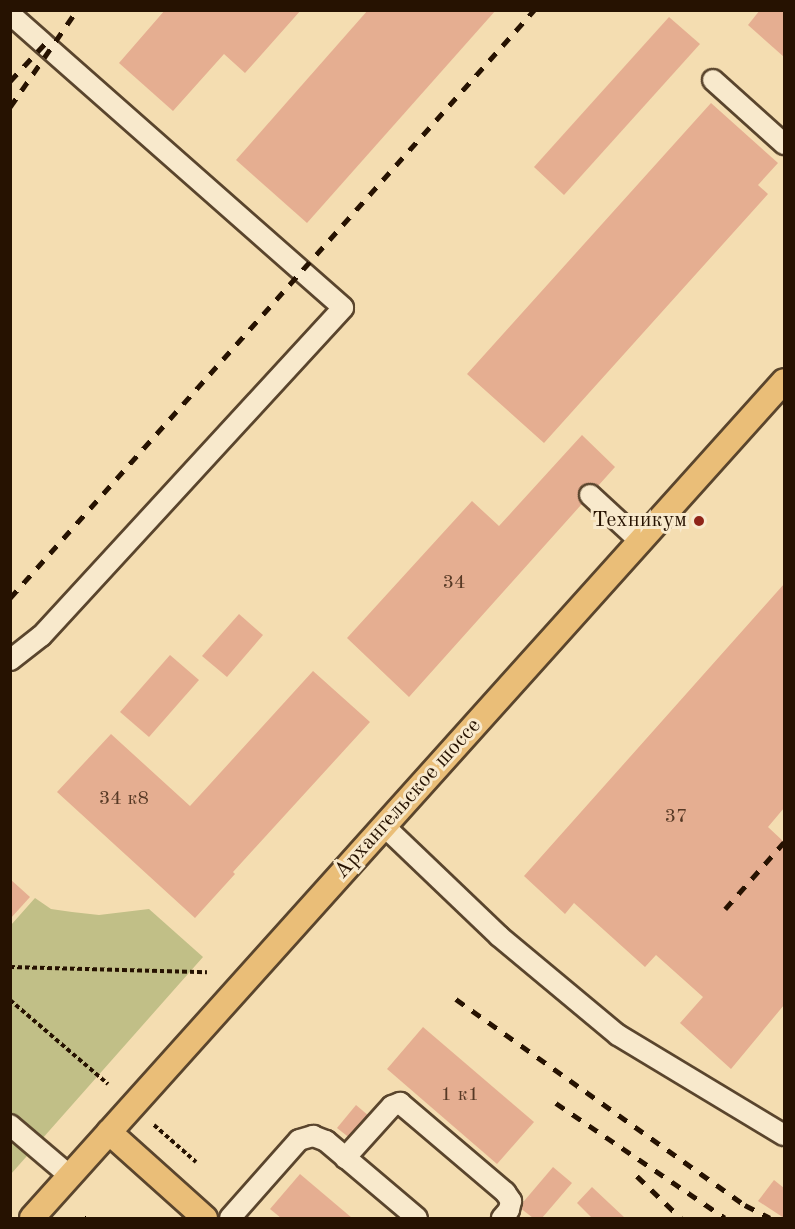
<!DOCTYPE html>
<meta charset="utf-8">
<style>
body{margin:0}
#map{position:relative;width:795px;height:1229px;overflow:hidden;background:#f4ddb1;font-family:"Old Standard TT",serif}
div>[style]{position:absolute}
.green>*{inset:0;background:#c1bf87}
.building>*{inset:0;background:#e5ae91}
.path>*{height:4px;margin-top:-2px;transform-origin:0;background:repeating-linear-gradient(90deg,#261201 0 4.5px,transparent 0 7.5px)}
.roads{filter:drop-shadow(2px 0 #5a452d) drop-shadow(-2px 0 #5a452d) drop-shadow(0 2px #5a452d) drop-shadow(0 -2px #5a452d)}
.minor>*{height:20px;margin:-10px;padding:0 10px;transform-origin:10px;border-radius:10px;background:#f8e9cc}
.major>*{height:24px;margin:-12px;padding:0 12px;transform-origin:12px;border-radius:12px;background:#eabe78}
.rail>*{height:4.5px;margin-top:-2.25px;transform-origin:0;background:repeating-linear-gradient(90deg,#261201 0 10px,transparent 0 20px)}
.dots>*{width:16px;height:16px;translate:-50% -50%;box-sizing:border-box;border:3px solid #f8e9cc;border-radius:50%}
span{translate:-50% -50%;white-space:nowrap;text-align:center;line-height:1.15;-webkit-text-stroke:6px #f8e9cc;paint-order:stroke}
.number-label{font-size:20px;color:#563925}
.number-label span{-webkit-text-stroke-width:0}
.poi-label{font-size:22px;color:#261201}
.right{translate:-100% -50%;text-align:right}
.street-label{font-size:22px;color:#261201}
.frame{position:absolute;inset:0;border:12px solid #261201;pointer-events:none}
</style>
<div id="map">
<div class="green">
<div style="clip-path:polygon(35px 898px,51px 909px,72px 912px,99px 915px,149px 909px,203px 957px,11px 1174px,11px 925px)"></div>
</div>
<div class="building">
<div style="clip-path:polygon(165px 10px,301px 10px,245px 73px,224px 54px,173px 111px,119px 63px)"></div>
<div style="clip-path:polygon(368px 10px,496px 10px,307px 223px,236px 160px)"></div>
<div style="clip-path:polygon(760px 10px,784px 10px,784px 57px,748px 25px)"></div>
<div style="clip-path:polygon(669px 17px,700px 44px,564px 195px,534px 167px)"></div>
<div style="clip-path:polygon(711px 103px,778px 163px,758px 185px,768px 194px,544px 443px,467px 374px)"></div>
<div style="clip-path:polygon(582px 435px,615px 467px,409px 697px,347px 638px,472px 501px,499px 526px)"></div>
<div style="clip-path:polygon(784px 584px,784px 808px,768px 827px,784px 842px,784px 1005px,731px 1069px,680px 1023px,703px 997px,656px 955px,645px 967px,574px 903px,565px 914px,524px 876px)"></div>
<div style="clip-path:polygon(239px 614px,263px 635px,227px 677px,202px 656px)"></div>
<div style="clip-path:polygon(170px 655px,199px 680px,149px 737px,120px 712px)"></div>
<div style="clip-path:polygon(313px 671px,370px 722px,233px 872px,235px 874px,195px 918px,57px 792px,111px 734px,190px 806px)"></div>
<div style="clip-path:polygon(10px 879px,30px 897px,10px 919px)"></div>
<div style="clip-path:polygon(423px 1027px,534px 1122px,497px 1164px,387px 1069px)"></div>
<div style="clip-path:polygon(356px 1105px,369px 1116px,351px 1139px,337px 1128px)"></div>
<div style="clip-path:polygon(553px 1167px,572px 1183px,542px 1218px,533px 1218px,519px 1207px)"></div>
<div style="clip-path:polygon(300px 1174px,352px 1218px,281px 1218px,270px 1209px)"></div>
<div style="clip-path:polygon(774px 1180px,784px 1188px,784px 1218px,758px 1201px)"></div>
<div style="clip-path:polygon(592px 1187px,625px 1218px,592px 1218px,577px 1203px)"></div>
</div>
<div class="path">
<div style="left:10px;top:967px;width:197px;rotate:1.5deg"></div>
<div style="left:10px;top:1000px;width:129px;rotate:40.6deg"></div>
<div style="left:154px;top:1125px;width:56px;rotate:41.4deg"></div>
<div style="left:85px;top:1218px;width:1px"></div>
</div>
<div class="roads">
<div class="minor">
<div style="left:10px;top:14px;width:444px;rotate:41.4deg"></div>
<div style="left:343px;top:308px;width:446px;rotate:132.6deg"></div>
<div style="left:41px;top:636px;width:39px;rotate:142deg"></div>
<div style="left:713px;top:80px;width:96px;rotate:42deg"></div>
<div style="left:590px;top:495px;width:68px;rotate:42.6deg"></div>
<div style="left:384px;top:826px;width:159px;rotate:43.7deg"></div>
<div style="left:499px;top:936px;width:155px;rotate:39.8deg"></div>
<div style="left:618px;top:1035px;width:194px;rotate:31.1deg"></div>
<div style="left:10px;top:1125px;width:79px;rotate:40.4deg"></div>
<div style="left:345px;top:1158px;width:70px;rotate:-47.9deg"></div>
<div style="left:392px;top:1106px;width:9px;rotate:-21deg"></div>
<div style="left:400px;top:1103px;width:138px;rotate:40.3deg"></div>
<div style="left:505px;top:1192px;width:11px;rotate:56deg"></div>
<div style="left:511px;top:1201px;width:9px;rotate:103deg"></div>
<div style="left:509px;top:1210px;width:11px;rotate:131deg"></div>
<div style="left:230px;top:1218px;width:104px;rotate:-48.5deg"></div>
<div style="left:299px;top:1140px;width:15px;rotate:-16deg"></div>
<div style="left:313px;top:1136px;width:14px;rotate:21deg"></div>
<div style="left:326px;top:1141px;width:119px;rotate:40.2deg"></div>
</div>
<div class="major">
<div style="left:109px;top:1132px;width:129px;rotate:41.9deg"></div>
<div style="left:32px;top:1218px;width:1125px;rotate:-48.06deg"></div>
</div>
</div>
<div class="rail">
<div style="left:10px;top:81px;width:60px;rotate:-47deg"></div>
<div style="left:10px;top:107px;width:118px;rotate:-55.4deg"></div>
<div style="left:10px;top:598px;width:788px;rotate:-48.29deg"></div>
<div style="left:725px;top:909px;width:89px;rotate:-48.6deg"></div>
<div style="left:456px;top:999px;width:355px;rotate:35.5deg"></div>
<div style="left:745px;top:1205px;width:28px;rotate:27deg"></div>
<div style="left:556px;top:1103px;width:204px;rotate:34.2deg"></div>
<div style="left:637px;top:1176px;width:61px;rotate:43.7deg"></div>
</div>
<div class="dots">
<div style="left:699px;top:521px;background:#8f2418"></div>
</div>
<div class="number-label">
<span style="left:454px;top:583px">34</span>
<span style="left:124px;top:799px">34 к8</span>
<span style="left:676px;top:817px">37</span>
<span style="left:460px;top:1095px">1 к1</span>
</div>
<div class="poi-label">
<span class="right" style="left:687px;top:521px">Техникум</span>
</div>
<div class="street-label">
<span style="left:408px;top:799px;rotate:-48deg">Архангельское шоссе</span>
</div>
<div class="frame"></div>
</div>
